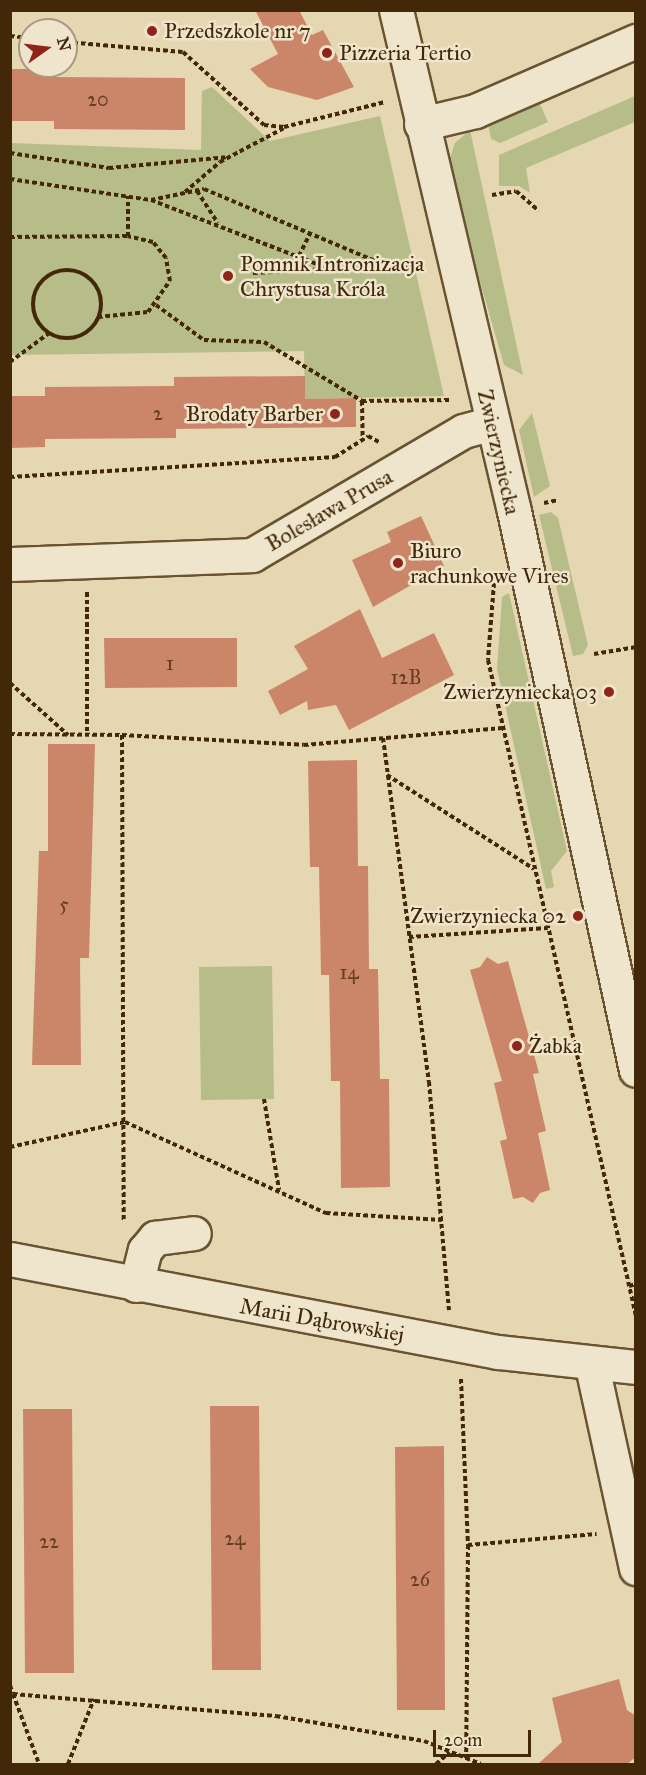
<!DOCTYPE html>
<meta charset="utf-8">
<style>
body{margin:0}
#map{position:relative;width:646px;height:1775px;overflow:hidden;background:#e5d7b1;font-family:"IM FELL Great Primer",serif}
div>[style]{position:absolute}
.green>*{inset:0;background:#b7bd89}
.building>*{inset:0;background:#cb866a}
.path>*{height:4px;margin-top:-2px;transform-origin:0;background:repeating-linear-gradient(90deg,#422708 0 4.5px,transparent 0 7.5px)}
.path>.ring{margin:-2px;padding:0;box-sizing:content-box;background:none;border:4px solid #422708;border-radius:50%}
.roads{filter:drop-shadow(2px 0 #6b5332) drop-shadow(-2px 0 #6b5332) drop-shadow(0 2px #6b5332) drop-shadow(0 -2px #6b5332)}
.minor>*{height:33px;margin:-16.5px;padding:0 16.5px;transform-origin:16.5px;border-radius:16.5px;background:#eee5cc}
.dots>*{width:16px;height:16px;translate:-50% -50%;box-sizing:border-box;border:3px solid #eee5cc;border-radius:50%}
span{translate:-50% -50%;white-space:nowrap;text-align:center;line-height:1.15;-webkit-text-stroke:5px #eee5cc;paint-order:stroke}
.number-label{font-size:20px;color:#643f20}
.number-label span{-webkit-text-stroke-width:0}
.poi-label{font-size:22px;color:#422708}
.left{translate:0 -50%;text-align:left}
.right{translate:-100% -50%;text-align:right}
.street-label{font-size:22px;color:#422708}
.frame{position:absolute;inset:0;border:12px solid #422708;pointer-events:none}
.north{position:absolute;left:18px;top:18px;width:60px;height:60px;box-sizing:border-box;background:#eee5cc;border:2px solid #a9997e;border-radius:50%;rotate:76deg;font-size:16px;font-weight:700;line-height:24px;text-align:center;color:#422708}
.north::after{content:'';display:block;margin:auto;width:21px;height:27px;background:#8f2418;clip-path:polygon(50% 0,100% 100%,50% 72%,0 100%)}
.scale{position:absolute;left:433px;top:1730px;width:98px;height:27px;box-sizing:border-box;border:3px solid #422708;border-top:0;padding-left:8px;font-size:18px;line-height:21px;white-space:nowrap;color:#422708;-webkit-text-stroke:4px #eee5cc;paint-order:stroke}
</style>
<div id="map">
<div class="green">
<div style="clip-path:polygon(212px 87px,270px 141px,380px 116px,444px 396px,305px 399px,304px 351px,11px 355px,11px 143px,201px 150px,202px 91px)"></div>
<div style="clip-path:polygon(635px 96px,635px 122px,526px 168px,530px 193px,519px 186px,499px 186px,499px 155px)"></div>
<div style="clip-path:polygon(539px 102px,548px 122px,500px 143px,491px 139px,488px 123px)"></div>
<div style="clip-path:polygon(470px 130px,523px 375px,504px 365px,447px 167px,455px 143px)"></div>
<div style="clip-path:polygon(532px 413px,550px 486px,534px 497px,519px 430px)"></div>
<div style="clip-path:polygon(551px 512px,558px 518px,588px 645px,583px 654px,573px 656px,539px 515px)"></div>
<div style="clip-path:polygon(509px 593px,567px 851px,551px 871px,554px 887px,546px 889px,497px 669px,502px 597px)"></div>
<div style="clip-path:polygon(272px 966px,274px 1099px,201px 1100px,199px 967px)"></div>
</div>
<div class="building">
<div style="clip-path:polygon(255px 10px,299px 10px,312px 35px,323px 30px,354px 87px,317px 100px,268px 87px,250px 69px,278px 54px)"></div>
<div style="clip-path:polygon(10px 69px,55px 69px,55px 77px,185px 78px,185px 130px,54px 129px,54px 121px,10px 121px)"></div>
<div style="clip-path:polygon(305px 376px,305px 399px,356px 398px,356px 427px,176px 429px,176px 438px,45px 439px,45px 447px,10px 448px,10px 396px,45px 396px,45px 387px,174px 386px,174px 377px)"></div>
<div style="clip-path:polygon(421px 516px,444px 566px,373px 607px,352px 560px,391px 542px,387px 532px)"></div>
<div style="clip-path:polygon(360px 609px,382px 658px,434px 633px,454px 675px,349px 730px,336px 705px,308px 710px,307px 701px,280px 715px,268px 691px,308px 669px,294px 646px)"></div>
<div style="clip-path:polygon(104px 638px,237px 638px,237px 687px,105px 688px)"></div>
<div style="clip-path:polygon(48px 744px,95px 744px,89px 958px,80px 958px,81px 1065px,32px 1065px,39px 851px,48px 851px)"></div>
<div style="clip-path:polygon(357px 760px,358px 866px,368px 866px,369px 969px,378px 969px,380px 1079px,389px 1079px,390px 1187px,341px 1188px,340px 1081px,331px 1081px,329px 975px,321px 975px,319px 867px,310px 867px,308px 761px)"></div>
<div style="clip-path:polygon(487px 957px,498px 964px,508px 961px,539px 1073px,533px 1074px,546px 1131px,538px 1133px,550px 1190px,540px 1193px,533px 1203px,523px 1197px,513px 1199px,500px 1141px,507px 1139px,494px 1083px,502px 1081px,470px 970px,480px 967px)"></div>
<div style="clip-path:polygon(210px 1406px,259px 1406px,261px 1670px,212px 1670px)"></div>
<div style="clip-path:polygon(23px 1409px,72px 1409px,74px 1673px,25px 1673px)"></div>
<div style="clip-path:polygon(444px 1446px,445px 1710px,397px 1710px,395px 1447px)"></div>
<div style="clip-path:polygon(619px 1679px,627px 1710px,636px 1716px,636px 1757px,627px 1764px,538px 1764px,562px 1742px,552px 1698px)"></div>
</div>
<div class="path">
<div style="left:10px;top:36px;width:20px;rotate:6deg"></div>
<div style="left:66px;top:42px;width:117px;rotate:4.9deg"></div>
<div style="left:183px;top:52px;width:109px;rotate:42deg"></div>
<div style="left:264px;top:125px;width:20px;rotate:6deg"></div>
<div style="left:284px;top:127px;width:104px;rotate:-13.9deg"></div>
<div style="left:10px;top:153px;width:100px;rotate:8.6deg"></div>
<div style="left:109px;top:168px;width:120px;rotate:-5.3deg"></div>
<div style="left:10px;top:179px;width:143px;rotate:8.5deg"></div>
<div style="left:151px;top:200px;width:192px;rotate:21.1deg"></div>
<div style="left:330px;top:269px;width:94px;rotate:-3deg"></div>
<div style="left:197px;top:191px;width:38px;rotate:57deg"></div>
<div style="left:185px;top:192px;width:46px;rotate:-40.6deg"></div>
<div style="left:220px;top:162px;width:72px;rotate:-28deg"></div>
<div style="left:492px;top:195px;width:24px;rotate:-9deg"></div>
<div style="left:516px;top:191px;width:30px;rotate:41deg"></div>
<div style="left:151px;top:200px;width:54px;rotate:-11.7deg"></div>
<div style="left:204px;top:189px;width:196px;rotate:22.8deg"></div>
<div style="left:10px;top:237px;width:118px;rotate:-0.5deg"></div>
<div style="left:299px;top:256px;width:25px;rotate:-64deg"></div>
<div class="ring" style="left:33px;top:270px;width:64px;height:64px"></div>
<div style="left:253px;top:273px;width:76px;rotate:-3deg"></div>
<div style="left:156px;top:305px;width:59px;rotate:36.1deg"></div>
<div style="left:204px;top:340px;width:60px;rotate:1.9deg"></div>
<div style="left:264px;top:342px;width:114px;rotate:31deg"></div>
<div style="left:362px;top:401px;width:87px;rotate:-0.7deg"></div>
<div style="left:98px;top:317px;width:50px;rotate:-5.7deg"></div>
<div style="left:148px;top:312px;width:38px;rotate:-55deg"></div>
<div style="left:170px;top:281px;width:23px;rotate:-100deg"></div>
<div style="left:166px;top:258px;width:21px;rotate:-129deg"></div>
<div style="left:153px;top:242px;width:26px;rotate:-167deg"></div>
<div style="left:128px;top:236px;width:40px;rotate:-90deg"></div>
<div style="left:10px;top:362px;width:49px;rotate:-36.6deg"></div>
<div style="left:362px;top:401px;width:39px;rotate:89deg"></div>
<div style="left:10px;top:477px;width:326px;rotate:-3.5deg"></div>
<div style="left:335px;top:457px;width:39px;rotate:-32deg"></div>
<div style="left:368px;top:436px;width:13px;rotate:29deg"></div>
<div style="left:544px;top:503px;width:14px;rotate:-12deg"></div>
<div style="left:494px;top:583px;width:77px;rotate:94.5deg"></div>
<div style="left:488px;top:660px;width:672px;rotate:77.29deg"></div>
<div style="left:87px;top:592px;width:143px;rotate:90deg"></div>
<div style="left:594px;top:654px;width:43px;rotate:-9.5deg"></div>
<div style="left:10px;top:683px;width:78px;rotate:41.9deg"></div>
<div style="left:10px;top:734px;width:112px;rotate:0.5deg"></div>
<div style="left:122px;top:735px;width:487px;rotate:89.8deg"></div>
<div style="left:122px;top:735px;width:182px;rotate:3.1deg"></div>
<div style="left:304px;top:745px;width:199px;rotate:-4.9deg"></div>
<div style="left:383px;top:738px;width:347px;rotate:82.4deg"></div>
<div style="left:429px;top:1082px;width:229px;rotate:85deg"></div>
<div style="left:387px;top:775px;width:174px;rotate:32.6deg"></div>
<div style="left:409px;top:937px;width:139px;rotate:-3.7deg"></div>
<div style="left:264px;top:1099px;width:92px;rotate:80.6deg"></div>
<div style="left:10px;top:1147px;width:118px;rotate:-12.3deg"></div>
<div style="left:125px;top:1122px;width:221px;rotate:24.4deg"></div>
<div style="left:326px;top:1213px;width:116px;rotate:3.5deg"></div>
<div style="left:629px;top:1286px;width:7px;rotate:-16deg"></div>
<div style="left:461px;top:1379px;width:166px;rotate:87.6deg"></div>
<div style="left:468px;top:1545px;width:213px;rotate:90.5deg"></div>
<div style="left:468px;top:1545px;width:129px;rotate:-4.9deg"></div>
<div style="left:10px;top:1685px;width:9px;rotate:72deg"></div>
<div style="left:13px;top:1694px;width:264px;rotate:4.8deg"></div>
<div style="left:276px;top:1716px;width:150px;rotate:9.6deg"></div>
<div style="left:424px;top:1741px;width:61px;rotate:22deg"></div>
<div style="left:13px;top:1694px;width:75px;rotate:69.6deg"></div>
<div style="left:68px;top:1764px;width:70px;rotate:-68.2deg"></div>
<div style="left:436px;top:1764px;width:18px;rotate:-41deg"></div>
</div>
<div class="roads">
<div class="minor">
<div style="left:396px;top:10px;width:515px;rotate:76.75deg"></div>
<div style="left:514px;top:511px;width:572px;rotate:77.69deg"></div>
<div style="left:421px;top:124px;width:56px;rotate:-13.5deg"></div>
<div style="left:475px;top:111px;width:176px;rotate:-23.5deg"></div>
<div style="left:10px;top:564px;width:242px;rotate:-2.1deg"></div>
<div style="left:252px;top:555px;width:245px;rotate:-30.4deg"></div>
<div style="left:463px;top:431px;width:31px;rotate:-15deg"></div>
<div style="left:10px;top:1259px;width:497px;rotate:10.8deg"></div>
<div style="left:498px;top:1352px;width:139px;rotate:6.2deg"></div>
<div style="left:136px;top:1285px;width:36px;rotate:-76deg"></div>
<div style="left:145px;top:1250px;width:16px;rotate:-50deg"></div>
<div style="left:155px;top:1238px;width:39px;rotate:-7deg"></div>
<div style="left:592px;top:1366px;width:207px;rotate:77.7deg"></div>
</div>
</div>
<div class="dots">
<div style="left:152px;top:31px;background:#8f2418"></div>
<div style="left:327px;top:53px;background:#8f2418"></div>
<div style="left:228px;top:276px;background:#8f2418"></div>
<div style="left:335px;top:414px;background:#8f2418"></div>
<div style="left:398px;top:563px;background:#8f2418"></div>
<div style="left:609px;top:692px;background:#8f2418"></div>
<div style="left:578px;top:916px;background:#8f2418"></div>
<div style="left:517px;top:1046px;background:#8f2418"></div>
</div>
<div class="number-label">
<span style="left:98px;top:99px">20</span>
<span style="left:158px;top:413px">2</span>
<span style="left:170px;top:663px">1</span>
<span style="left:406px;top:677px">12B</span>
<span style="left:64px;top:904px">5</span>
<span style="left:349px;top:972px">14</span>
<span style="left:235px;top:1538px">24</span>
<span style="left:49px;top:1541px">22</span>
<span style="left:420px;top:1579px">26</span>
</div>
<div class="poi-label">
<span class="left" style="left:164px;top:31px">Przedszkole nr 7</span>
<span class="left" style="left:339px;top:53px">Pizzeria Tertio</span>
<span class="left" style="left:240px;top:276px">Pomnik Intronizacja<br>Chrystusa Króla</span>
<span class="right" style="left:323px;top:414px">Brodaty Barber</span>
<span class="left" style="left:410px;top:563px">Biuro<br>rachunkowe Vires</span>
<span class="right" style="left:597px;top:692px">Zwierzyniecka 03</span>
<span class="right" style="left:566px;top:916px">Zwierzyniecka 02</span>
<span class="left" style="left:529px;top:1046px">Żabka</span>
</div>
<div class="street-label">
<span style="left:499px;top:452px;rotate:77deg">Zwierzyniecka</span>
<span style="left:329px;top:510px;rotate:-30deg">Bolesława Prusa</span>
<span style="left:322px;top:1320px;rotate:10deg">Marii Dąbrowskiej</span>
</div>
<div class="frame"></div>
<div class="north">N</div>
<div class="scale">20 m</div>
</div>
